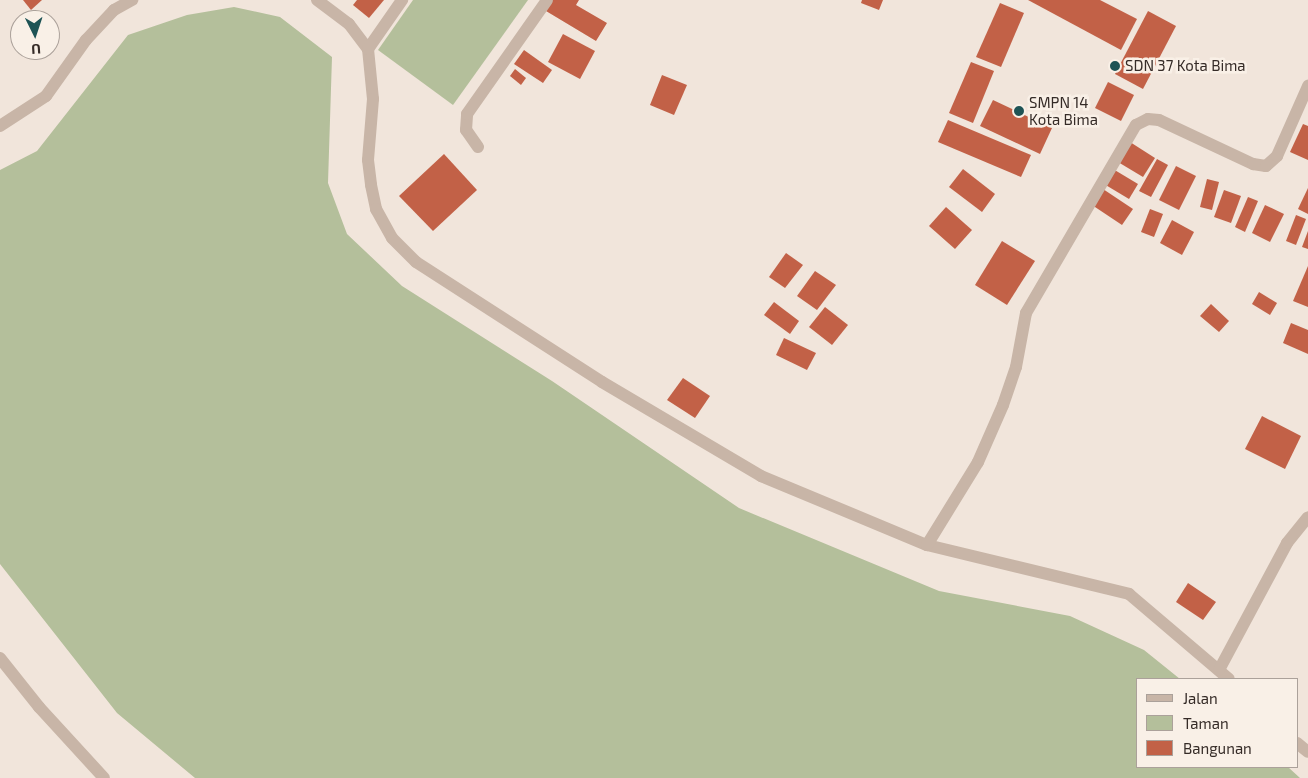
<!DOCTYPE html>
<style>
body{margin:0}
#map{position:relative;width:1308px;height:778px;overflow:hidden;background:#f1e5db;font-family:"Exo 2",sans-serif}
div>[style]{position:absolute}
.green>*{inset:0;background:#b4bf9b}
.building>*{inset:0;background:#c26147}
.minor>*{height:12px;margin:-6px;padding:0 6px;transform-origin:6px;border-radius:6px;background:#c8b5a7}
.dots>*{width:14px;height:14px;translate:-50% -50%;box-sizing:border-box;border:2px solid #f9f0e7;border-radius:50%}
span{translate:-50% -50%;white-space:nowrap;text-align:center;line-height:1.15;-webkit-text-stroke:5px #f9f0e7;paint-order:stroke}
.poi-label{font-size:15px;color:#352b27}
.left{translate:0 -50%;text-align:left}
.legend{position:absolute;left:1136px;top:678px;width:162px;height:90px;box-sizing:border-box;background:#f9f0e7;border:1px solid #aba19a;margin:0;padding:6px 9px;list-style:none;font-size:15px;color:#352b27}
.legend li{display:flex;align-items:center;gap:10px;height:25px}
.legend b{width:25px;border:1px solid #aba19a}
.north{position:absolute;left:10px;top:10px;width:50px;height:50px;box-sizing:border-box;background:#f9f0e7;border:1px solid #aba19a;border-radius:50%;rotate:176deg;font-size:14px;font-weight:700;line-height:20px;text-align:center;color:#352b27}
.north::after{content:'';display:block;margin:auto;width:18px;height:22px;background:#1e5355;clip-path:polygon(50% 0,100% 100%,50% 72%,0 100%)}
</style>
<div id="map">
<div class="green">
<div style="clip-path:polygon(413px 0,528px 0,453px 105px,378px 50px)"></div>
<div style="clip-path:polygon(234px 7px,280px 17px,332px 57px,328px 183px,347px 234px,402px 286px,552px 381px,739px 508px,939px 591px,1070px 616px,1144px 650px,1180px 679px,1137px 679px,1137px 767px,1288px 767px,1300px 778px,195px 778px,117px 713px,0 564px,0 170px,37px 151px,128px 35px,187px 15px)"></div>
</div>
<div class="building">
<div style="clip-path:polygon(23px 0,42px 0,31px 10px)"></div>
<div style="clip-path:polygon(357px 0,384px 0,369px 18px,353px 5px)"></div>
<div style="clip-path:polygon(552px 0,579px 0,576px 5px,607px 23px,596px 41px,546px 11px)"></div>
<div style="clip-path:polygon(862px 0,883px 0,879px 10px,861px 3px)"></div>
<div style="clip-path:polygon(1028px 0,1100px 0,1137px 19px,1121px 50px)"></div>
<div style="clip-path:polygon(1000px 3px,1024px 13px,1001px 67px,976px 57px)"></div>
<div style="clip-path:polygon(1148px 11px,1176px 26px,1143px 89px,1115px 74px)"></div>
<div style="clip-path:polygon(563px 34px,595px 51px,580px 79px,548px 62px)"></div>
<div style="clip-path:polygon(524px 50px,552px 70px,543px 83px,514px 64px)"></div>
<div style="clip-path:polygon(971px 62px,994px 71px,973px 123px,949px 113px)"></div>
<div style="clip-path:polygon(515px 69px,526px 78px,521px 85px,510px 76px)"></div>
<div style="clip-path:polygon(662px 75px,687px 85px,674px 115px,650px 105px)"></div>
<div style="clip-path:polygon(1108px 82px,1134px 95px,1121px 121px,1095px 108px)"></div>
<div style="clip-path:polygon(993px 100px,1052px 128px,1040px 154px,980px 126px)"></div>
<div style="clip-path:polygon(948px 120px,1031px 155px,1021px 177px,938px 142px)"></div>
<div style="clip-path:polygon(1303px 124px,1308px 126px,1308px 160px,1290px 152px)"></div>
<div style="clip-path:polygon(1130px 142px,1155px 158px,1143px 177px,1118px 162px)"></div>
<div style="clip-path:polygon(444px 154px,477px 190px,433px 231px,399px 196px)"></div>
<div style="clip-path:polygon(1157px 159px,1168px 165px,1151px 197px,1139px 191px)"></div>
<div style="clip-path:polygon(1176px 166px,1196px 176px,1179px 210px,1159px 200px)"></div>
<div style="clip-path:polygon(963px 169px,995px 194px,982px 212px,949px 187px)"></div>
<div style="clip-path:polygon(1113px 169px,1138px 184px,1129px 199px,1104px 184px)"></div>
<div style="clip-path:polygon(1207px 179px,1219px 182px,1212px 210px,1200px 207px)"></div>
<div style="clip-path:polygon(1308px 188px,1308px 214px,1298px 209px)"></div>
<div style="clip-path:polygon(1103px 189px,1133px 209px,1122px 225px,1092px 205px)"></div>
<div style="clip-path:polygon(1224px 190px,1241px 196px,1231px 223px,1214px 217px)"></div>
<div style="clip-path:polygon(1248px 197px,1258px 201px,1245px 232px,1235px 227px)"></div>
<div style="clip-path:polygon(1265px 205px,1284px 214px,1270px 242px,1252px 233px)"></div>
<div style="clip-path:polygon(946px 207px,972px 230px,955px 249px,929px 226px)"></div>
<div style="clip-path:polygon(1150px 209px,1163px 214px,1154px 237px,1141px 232px)"></div>
<div style="clip-path:polygon(1296px 215px,1306px 219px,1296px 245px,1286px 241px)"></div>
<div style="clip-path:polygon(1172px 220px,1194px 232px,1182px 255px,1160px 243px)"></div>
<div style="clip-path:polygon(1308px 231px,1308px 249px,1302px 247px)"></div>
<div style="clip-path:polygon(1002px 241px,1035px 261px,1007px 305px,975px 285px)"></div>
<div style="clip-path:polygon(786px 253px,803px 265px,785px 288px,769px 277px)"></div>
<div style="clip-path:polygon(1308px 266px,1308px 307px,1293px 301px)"></div>
<div style="clip-path:polygon(815px 271px,836px 285px,817px 310px,797px 296px)"></div>
<div style="clip-path:polygon(1259px 292px,1277px 303px,1270px 315px,1252px 304px)"></div>
<div style="clip-path:polygon(774px 302px,799px 321px,790px 334px,764px 315px)"></div>
<div style="clip-path:polygon(1211px 304px,1229px 321px,1219px 332px,1200px 316px)"></div>
<div style="clip-path:polygon(825px 307px,848px 325px,832px 345px,809px 327px)"></div>
<div style="clip-path:polygon(1291px 323px,1308px 330px,1308px 354px,1283px 343px)"></div>
<div style="clip-path:polygon(784px 338px,816px 353px,807px 370px,776px 355px)"></div>
<div style="clip-path:polygon(683px 378px,710px 396px,695px 418px,667px 400px)"></div>
<div style="clip-path:polygon(1262px 416px,1301px 436px,1285px 469px,1245px 449px)"></div>
<div style="clip-path:polygon(1188px 583px,1216px 602px,1203px 620px,1176px 602px)"></div>
</div>
<div class="minor">
<div style="left:317px;top:0;width:40px;rotate:37deg"></div>
<div style="left:349px;top:24px;width:31px;rotate:53deg"></div>
<div style="left:368px;top:49px;width:50px;rotate:84.3deg"></div>
<div style="left:373px;top:99px;width:61px;rotate:94.7deg"></div>
<div style="left:368px;top:160px;width:25px;rotate:83deg"></div>
<div style="left:371px;top:185px;width:25px;rotate:78deg"></div>
<div style="left:376px;top:209px;width:33px;rotate:61deg"></div>
<div style="left:392px;top:238px;width:34px;rotate:45deg"></div>
<div style="left:416px;top:262px;width:221px;rotate:32.8deg"></div>
<div style="left:602px;top:382px;width:185px;rotate:30.6deg"></div>
<div style="left:761px;top:476px;width:180px;rotate:22.6deg"></div>
<div style="left:927px;top:545px;width:208px;rotate:13.6deg"></div>
<div style="left:1129px;top:594px;width:131px;rotate:40.4deg"></div>
<div style="left:368px;top:49px;width:60px;rotate:-55.2deg"></div>
<div style="left:0;top:126px;width:55px;rotate:-33.1deg"></div>
<div style="left:46px;top:96px;width:69px;rotate:-54.5deg"></div>
<div style="left:86px;top:40px;width:41px;rotate:-47deg"></div>
<div style="left:114px;top:10px;width:21px;rotate:-29deg"></div>
<div style="left:478px;top:147px;width:21px;rotate:-125deg"></div>
<div style="left:466px;top:130px;width:16px;rotate:-86deg"></div>
<div style="left:467px;top:114px;width:139px;rotate:-54.9deg"></div>
<div style="left:927px;top:545px;width:97px;rotate:-58.4deg"></div>
<div style="left:978px;top:462px;width:62px;rotate:-66.3deg"></div>
<div style="left:1003px;top:405px;width:40px;rotate:-71.1deg"></div>
<div style="left:1016px;top:367px;width:55px;rotate:-79.5deg"></div>
<div style="left:1026px;top:313px;width:218px;rotate:-59.7deg"></div>
<div style="left:1136px;top:125px;width:13px;rotate:-27deg"></div>
<div style="left:1148px;top:119px;width:11px;rotate:5deg"></div>
<div style="left:1159px;top:120px;width:104px;rotate:25.1deg"></div>
<div style="left:1253px;top:164px;width:13px;rotate:9deg"></div>
<div style="left:1266px;top:166px;width:15px;rotate:-42deg"></div>
<div style="left:1277px;top:156px;width:77px;rotate:-66.1deg"></div>
<div style="left:0;top:658px;width:63px;rotate:51.5deg"></div>
<div style="left:39px;top:707px;width:96px;rotate:47.5deg"></div>
<div style="left:1219px;top:670px;width:144px;rotate:-61.8deg"></div>
<div style="left:1287px;top:543px;width:33px;rotate:-51deg"></div>
<div style="left:1297px;top:743px;width:14px;rotate:39deg"></div>
</div>
<div class="dots">
<div style="left:1115px;top:66px;background:#1e5355"></div>
<div style="left:1019px;top:111px;background:#1e5355"></div>
</div>
<div class="poi-label">
<span class="left" style="left:1125px;top:66px">SDN 37 Kota Bima</span>
<span class="left" style="left:1029px;top:111px">SMPN 14<br>Kota Bima</span>
</div>
<ul class="legend">
<li><b style="height:6px;background:#c8b5a7"></b>Jalan</li>
<li><b style="height:14px;background:#b4bf9b"></b>Taman</li>
<li><b style="height:14px;background:#c26147"></b>Bangunan</li>
</ul>
<div class="north">U</div>
</div>
